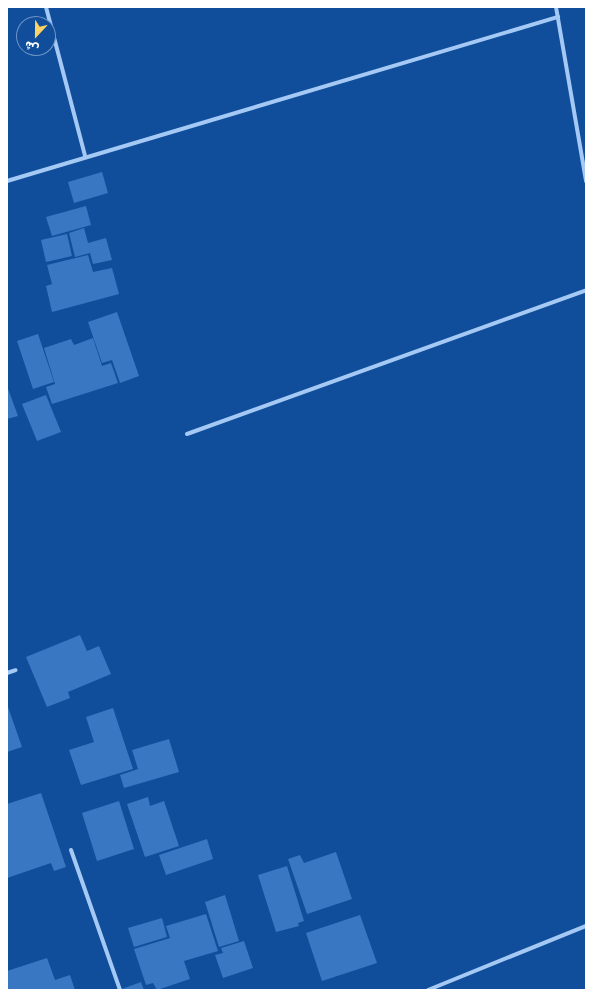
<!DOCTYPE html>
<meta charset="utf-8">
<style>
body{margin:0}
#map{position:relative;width:593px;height:997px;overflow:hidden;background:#104e9b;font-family:Rubik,"Noto Naskh Arabic",sans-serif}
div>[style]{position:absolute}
.building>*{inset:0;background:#3977c3}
.street>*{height:4px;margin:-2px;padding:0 2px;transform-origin:2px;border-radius:2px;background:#a4c9f5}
span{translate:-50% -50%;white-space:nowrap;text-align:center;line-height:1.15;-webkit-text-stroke:3.5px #104e9b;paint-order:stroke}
.frame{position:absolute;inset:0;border:8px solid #fff;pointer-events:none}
.north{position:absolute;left:16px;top:16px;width:40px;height:40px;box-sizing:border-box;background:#104e9b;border:1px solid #7095c3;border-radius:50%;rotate:202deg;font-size:11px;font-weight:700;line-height:16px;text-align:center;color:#fff}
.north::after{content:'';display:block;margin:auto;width:14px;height:18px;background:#ffd267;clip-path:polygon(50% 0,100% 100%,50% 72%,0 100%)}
</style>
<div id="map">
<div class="building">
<div style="clip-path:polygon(102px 172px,108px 193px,74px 203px,68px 182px)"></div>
<div style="clip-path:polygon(86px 206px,91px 225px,52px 236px,46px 217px)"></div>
<div style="clip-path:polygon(84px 228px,88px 243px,106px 238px,112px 260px,93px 264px,90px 253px,75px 257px,69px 233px)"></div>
<div style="clip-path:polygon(67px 234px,72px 256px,46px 262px,41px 240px)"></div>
<div style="clip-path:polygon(88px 255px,93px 272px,112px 268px,119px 294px,52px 312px,46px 286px,52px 284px,47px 265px)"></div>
<div style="clip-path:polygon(117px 312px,139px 376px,120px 383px,112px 360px,102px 363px,88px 322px)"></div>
<div style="clip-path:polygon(38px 334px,54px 382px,33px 389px,17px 341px)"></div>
<div style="clip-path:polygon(93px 338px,102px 366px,111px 363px,118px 383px,52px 404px,46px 387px,55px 384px,44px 348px,71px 339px,74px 345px)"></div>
<div style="clip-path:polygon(7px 386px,18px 416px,7px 419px)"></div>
<div style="clip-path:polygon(46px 395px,61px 432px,37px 441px,22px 404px)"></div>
<div style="clip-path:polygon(80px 635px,87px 651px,99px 646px,111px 674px,68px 692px,70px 698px,47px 707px,26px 657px)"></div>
<div style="clip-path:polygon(7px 704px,22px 747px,7px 752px)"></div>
<div style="clip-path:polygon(113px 708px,133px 769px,81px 785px,69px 750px,94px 742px,86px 717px)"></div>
<div style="clip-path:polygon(169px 739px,179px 772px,124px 788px,120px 775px,138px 769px,132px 750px)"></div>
<div style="clip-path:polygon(41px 793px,66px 867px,54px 871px,51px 863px,7px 878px,7px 804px)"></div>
<div style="clip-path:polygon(148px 797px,150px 806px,164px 801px,179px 846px,145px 857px,127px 804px)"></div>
<div style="clip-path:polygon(119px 801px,134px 849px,97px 861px,82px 813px)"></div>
<div style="clip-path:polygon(207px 839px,213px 859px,166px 875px,159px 855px)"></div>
<div style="clip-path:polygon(336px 852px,352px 899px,307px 914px,288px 859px,300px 855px,304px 863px)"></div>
<div style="clip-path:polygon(287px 866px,304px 921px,298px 923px,299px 926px,276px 932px,258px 875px)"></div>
<div style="clip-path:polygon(225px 895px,239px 941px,219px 947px,205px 902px)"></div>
<div style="clip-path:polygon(206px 914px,218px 951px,184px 961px,190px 979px,157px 990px,153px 983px,146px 985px,134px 949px,170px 938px,166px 926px)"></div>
<div style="clip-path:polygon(360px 915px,377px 963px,322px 981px,306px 933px)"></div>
<div style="clip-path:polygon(162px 918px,167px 937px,134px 947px,128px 928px)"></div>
<div style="clip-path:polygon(244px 941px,253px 968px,223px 978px,215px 955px,223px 953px,221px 948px)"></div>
<div style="clip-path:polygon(47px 958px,55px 980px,70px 975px,75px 990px,7px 990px,7px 971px)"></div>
<div style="clip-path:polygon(141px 982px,144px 990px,119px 990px)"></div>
</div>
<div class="street">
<div style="left:46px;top:7px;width:154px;rotate:75.3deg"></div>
<div style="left:556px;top:7px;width:177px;rotate:80.2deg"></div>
<div style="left:7px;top:181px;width:575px;rotate:-16.58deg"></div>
<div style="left:187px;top:434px;width:424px;rotate:-19.8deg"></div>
<div style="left:7px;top:673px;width:9px;rotate:-18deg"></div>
<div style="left:71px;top:850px;width:148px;rotate:70.7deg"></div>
<div style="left:428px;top:990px;width:170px;rotate:-22.1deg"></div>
</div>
<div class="frame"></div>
<div class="north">ش</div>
</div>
